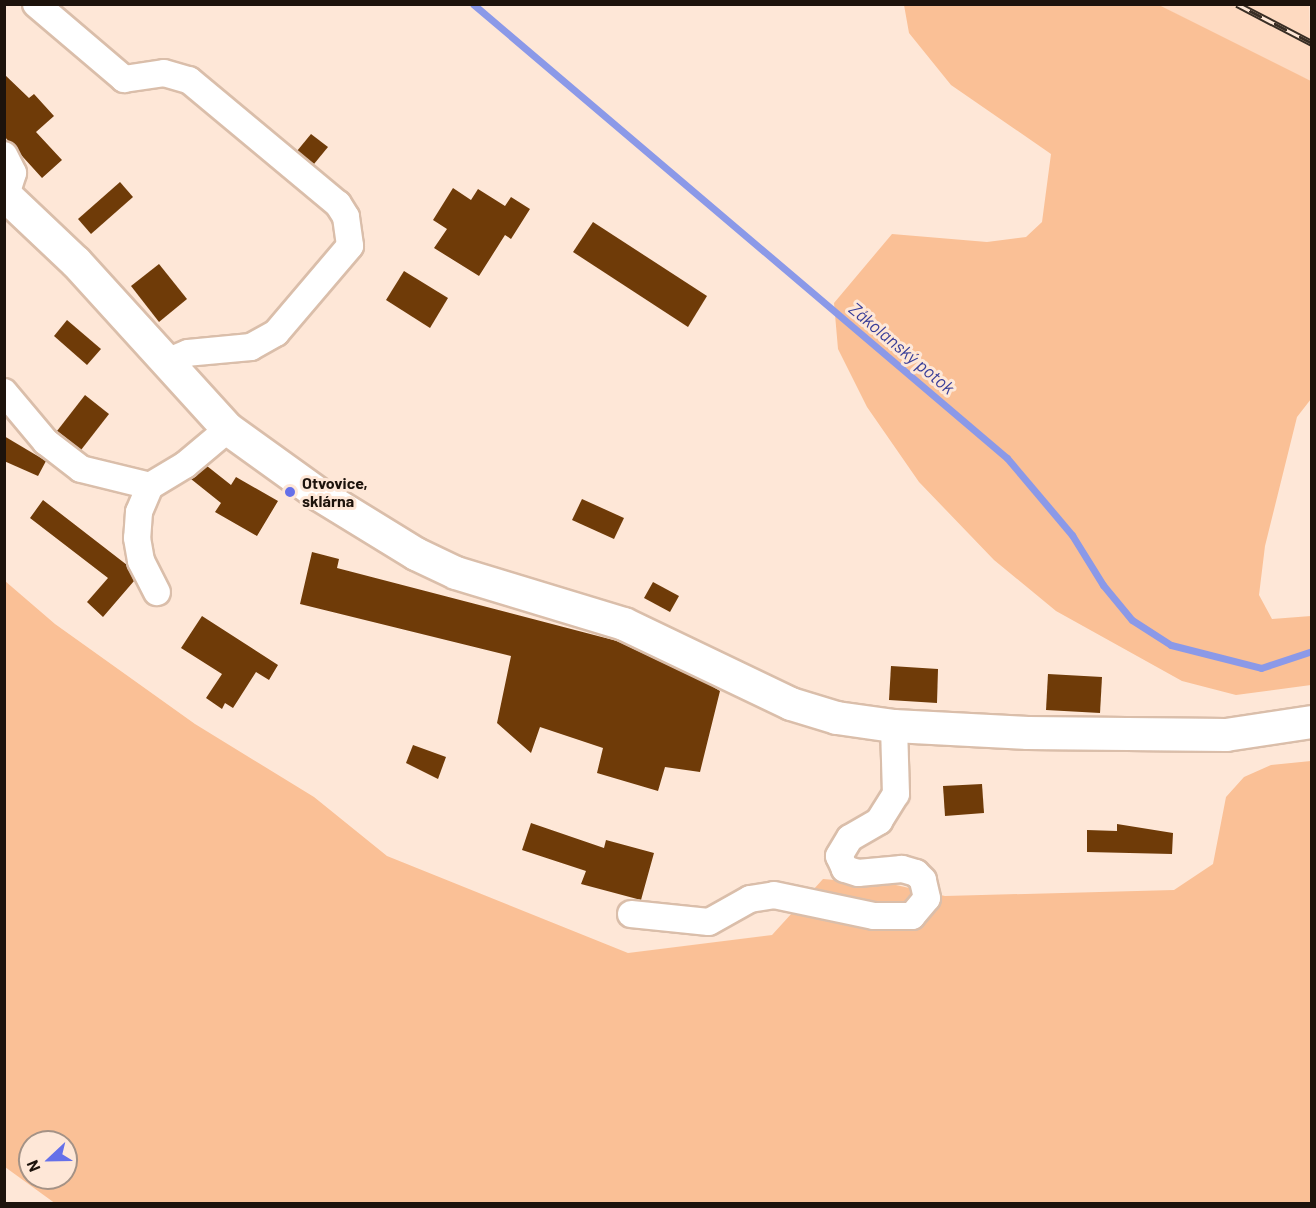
<!DOCTYPE html>
<meta charset="utf-8">
<style>
body{margin:0}
#map{position:relative;width:1316px;height:1208px;overflow:hidden;background:#fee7d7;font-family:Barlow,sans-serif}
div>[style]{position:absolute}
.built>*{inset:0;background:#fedac1}
.green>*{inset:0;background:#fac096}
.stream>*{height:7px;margin:-3.5px;padding:0 3.5px;transform-origin:3.5px;border-radius:3.5px;background:#8b99e8}
.building>*{inset:0;background:#6f3b08}
.roads{filter:drop-shadow(2px 0 #dabeaa) drop-shadow(-2px 0 #dabeaa) drop-shadow(0 2px #dabeaa) drop-shadow(0 -2px #dabeaa)}
.minor>*{height:26px;margin:-13px;padding:0 13px;transform-origin:13px;border-radius:13px;background:#fff}
.major>*{height:32px;margin:-16px;padding:0 16px;transform-origin:16px;border-radius:16px;background:#fff}
.rail>*{height:7px;margin-top:-3.5px;transform-origin:0;background:repeating-linear-gradient(90deg,#fee7d7 0 14px,#392e25 0 28px);box-sizing:border-box;border-block:2px solid #392e25}
.dots>*{width:16px;height:16px;translate:-50% -50%;box-sizing:border-box;border:3px solid #fee7d7;border-radius:50%}
span{translate:-50% -50%;white-space:nowrap;text-align:center;line-height:1.15;-webkit-text-stroke:6px #fee7d7;paint-order:stroke}
.poi-label{font-size:16px;color:#1d130c;font-weight:700}
.left{translate:0 -50%;text-align:left}
.water-label{font-size:18px;color:#383d98;font-style:italic}
.frame{position:absolute;inset:0;border:6px solid #1d130c;pointer-events:none}
.north{position:absolute;left:18px;top:1130px;width:60px;height:60px;box-sizing:border-box;background:#fee7d7;border:2px solid #a49286;border-radius:50%;rotate:248deg;font-size:16px;font-weight:700;line-height:24px;text-align:center;color:#1d130c}
.north::after{content:'';display:block;margin:auto;width:21px;height:27px;background:#6570e9;clip-path:polygon(50% 0,100% 100%,50% 72%,0 100%)}
</style>
<div id="map">
<div class="built">
<div style="clip-path:polygon(1159px 5px,1309px 5px,1311px 81px,1263px 59px)"></div>
</div>
<div class="green">
<div style="clip-path:polygon(904px 5px,1159px 5px,1311px 81px,1311px 399px,1297px 417px,1265px 546px,1259px 595px,1272px 619px,1311px 616px,1311px 685px,1236px 695px,1182px 681px,1056px 611px,994px 560px,919px 482px,867px 407px,838px 349px,834px 303px,892px 234px,987px 242px,1026px 237px,1042px 222px,1051px 154px,951px 85px,909px 33px)"></div>
<div style="clip-path:polygon(evenodd,5px 581px,55px 624px,195px 724px,314px 797px,387px 856px,628px 953px,772px 935px,823px 879px,896px 885px,945px 896px,1174px 890px,1213px 864px,1226px 797px,1244px 777px,1271px 765px,1311px 761px,1311px 1203px,56px 1204px,5px 1167px,5px 581px,30px 1142px,66px 1142px,66px 1178px,30px 1178px,30px 1142px)"></div>
</div>
<div class="stream">
<div style="left:473px;top:4px;width:701px;rotate:40.37deg"></div>
<div style="left:1007px;top:458px;width:101px;rotate:49.8deg"></div>
<div style="left:1072px;top:535px;width:59px;rotate:58.2deg"></div>
<div style="left:1103px;top:585px;width:45px;rotate:50.4deg"></div>
<div style="left:1132px;top:620px;width:46px;rotate:32.7deg"></div>
<div style="left:1171px;top:645px;width:93px;rotate:14.3deg"></div>
<div style="left:1261px;top:668px;width:54px;rotate:-18.4deg"></div>
</div>
<div class="building">
<div style="clip-path:polygon(4px 74px,29px 98px,34px 94px,54px 116px,36px 132px,62px 160px,42px 178px,4px 136px)"></div>
<div style="clip-path:polygon(311px 134px,328px 147px,314px 164px,297px 151px)"></div>
<div style="clip-path:polygon(120px 182px,133px 197px,91px 234px,78px 219px)"></div>
<div style="clip-path:polygon(453px 188px,471px 200px,478px 189px,505px 206px,511px 197px,530px 209px,511px 239px,505px 235px,479px 276px,434px 248px,447px 229px,433px 220px)"></div>
<div style="clip-path:polygon(593px 222px,707px 296px,688px 327px,573px 252px)"></div>
<div style="clip-path:polygon(159px 264px,187px 299px,159px 322px,131px 286px)"></div>
<div style="clip-path:polygon(404px 271px,448px 298px,430px 328px,386px 300px)"></div>
<div style="clip-path:polygon(67px 320px,101px 349px,87px 365px,54px 336px)"></div>
<div style="clip-path:polygon(85px 395px,109px 414px,81px 450px,57px 431px)"></div>
<div style="clip-path:polygon(4px 436px,46px 461px,38px 476px,4px 461px)"></div>
<div style="clip-path:polygon(207px 466px,231px 485px,236px 477px,278px 501px,257px 536px,215px 512px,221px 503px,191px 479px)"></div>
<div style="clip-path:polygon(582px 499px,624px 518px,614px 539px,572px 520px)"></div>
<div style="clip-path:polygon(43px 500px,127px 565px,134px 581px,103px 617px,87px 602px,108px 578px,30px 518px)"></div>
<div style="clip-path:polygon(312px 552px,339px 559px,337px 568px,617px 641px,710px 685px,720px 691px,700px 772px,665px 767px,658px 791px,597px 773px,603px 748px,540px 727px,531px 753px,497px 723px,511px 656px,300px 604px)"></div>
<div style="clip-path:polygon(653px 582px,679px 596px,670px 612px,644px 598px)"></div>
<div style="clip-path:polygon(202px 616px,278px 665px,269px 680px,256px 672px,233px 708px,225px 703px,222px 709px,206px 698px,222px 674px,181px 648px)"></div>
<div style="clip-path:polygon(891px 666px,938px 669px,937px 703px,889px 700px)"></div>
<div style="clip-path:polygon(1048px 674px,1102px 677px,1100px 713px,1046px 710px)"></div>
<div style="clip-path:polygon(413px 745px,446px 757px,438px 779px,406px 763px)"></div>
<div style="clip-path:polygon(982px 784px,984px 813px,945px 816px,943px 786px)"></div>
<div style="clip-path:polygon(531px 823px,604px 848px,606px 840px,654px 853px,641px 900px,581px 884px,586px 871px,522px 850px)"></div>
<div style="clip-path:polygon(1117px 824px,1173px 833px,1172px 854px,1087px 852px,1087px 830px,1117px 831px)"></div>
</div>
<div class="roads">
<div class="minor">
<div style="left:36px;top:4px;width:116px;rotate:40.4deg"></div>
<div style="left:124px;top:79px;width:40px;rotate:-8.5deg"></div>
<div style="left:164px;top:73px;width:26px;rotate:16deg"></div>
<div style="left:189px;top:80px;width:194px;rotate:39.8deg"></div>
<div style="left:338px;top:204px;width:15px;rotate:58deg"></div>
<div style="left:346px;top:217px;width:29px;rotate:82deg"></div>
<div style="left:350px;top:246px;width:114px;rotate:130.4deg"></div>
<div style="left:276px;top:333px;width:29px;rotate:151deg"></div>
<div style="left:251px;top:347px;width:63px;rotate:174.6deg"></div>
<div style="left:188px;top:353px;width:25px;rotate:157deg"></div>
<div style="left:4px;top:155px;width:20px;rotate:63deg"></div>
<div style="left:13px;top:173px;width:23px;rotate:108deg"></div>
<div style="left:4px;top:392px;width:65px;rotate:50deg"></div>
<div style="left:46px;top:442px;width:44px;rotate:37.6deg"></div>
<div style="left:81px;top:469px;width:71px;rotate:13.8deg"></div>
<div style="left:150px;top:486px;width:41px;rotate:-31deg"></div>
<div style="left:185px;top:465px;width:56px;rotate:-39.9deg"></div>
<div style="left:150px;top:486px;width:28px;rotate:113deg"></div>
<div style="left:139px;top:512px;width:26px;rotate:94deg"></div>
<div style="left:137px;top:538px;width:23px;rotate:80deg"></div>
<div style="left:141px;top:561px;width:35px;rotate:63deg"></div>
<div style="left:631px;top:914px;width:78px;rotate:5.9deg"></div>
<div style="left:709px;top:922px;width:47px;rotate:-29.3deg"></div>
<div style="left:750px;top:899px;width:24px;rotate:-9deg"></div>
<div style="left:774px;top:895px;width:102px;rotate:11.9deg"></div>
<div style="left:874px;top:916px;width:38px"></div>
<div style="left:912px;top:916px;width:23px;rotate:-50deg"></div>
<div style="left:927px;top:898px;width:18px;rotate:-103deg"></div>
<div style="left:923px;top:880px;width:10px;rotate:-135deg"></div>
<div style="left:916px;top:873px;width:15px;rotate:-164deg"></div>
<div style="left:902px;top:869px;width:44px;rotate:174.8deg"></div>
<div style="left:858px;top:873px;width:14px;rotate:-163deg"></div>
<div style="left:845px;top:869px;width:14px;rotate:-115deg"></div>
<div style="left:839px;top:856px;width:21px;rotate:-59deg"></div>
<div style="left:850px;top:838px;width:34px;rotate:-30deg"></div>
<div style="left:879px;top:821px;width:32px;rotate:-58deg"></div>
<div style="left:896px;top:794px;width:68px;rotate:-91.7deg"></div>
</div>
<div class="major">
<div style="left:4px;top:194px;width:99px;rotate:43.4deg"></div>
<div style="left:76px;top:262px;width:226px;rotate:47.7deg"></div>
<div style="left:228px;top:429px;width:113px;rotate:35.7deg"></div>
<div style="left:320px;top:495px;width:113px;rotate:31.6deg"></div>
<div style="left:416px;top:554px;width:44px;rotate:25.4deg"></div>
<div style="left:456px;top:573px;width:176px;rotate:16.9deg"></div>
<div style="left:624px;top:624px;width:185px;rotate:25.6deg"></div>
<div style="left:791px;top:704px;width:48px;rotate:16.9deg"></div>
<div style="left:837px;top:718px;width:58px;rotate:8deg"></div>
<div style="left:894px;top:726px;width:134px;rotate:3deg"></div>
<div style="left:1028px;top:733px;width:198px;rotate:0.6deg"></div>
<div style="left:1226px;top:735px;width:87px;rotate:-8.6deg"></div>
</div>
</div>
<div class="rail">
<div style="left:1237px;top:4px;width:85px;rotate:27.5deg"></div>
</div>
<div class="dots">
<div style="left:290px;top:492px;background:#6570e9"></div>
</div>
<div class="poi-label">
<span class="left" style="left:302px;top:492px">Otvovice,<br>sklárna</span>
</div>
<div class="water-label">
<span style="left:902px;top:348px;rotate:40deg">Zákolanský potok</span>
</div>
<div class="frame"></div>
<div class="north">N</div>
</div>
